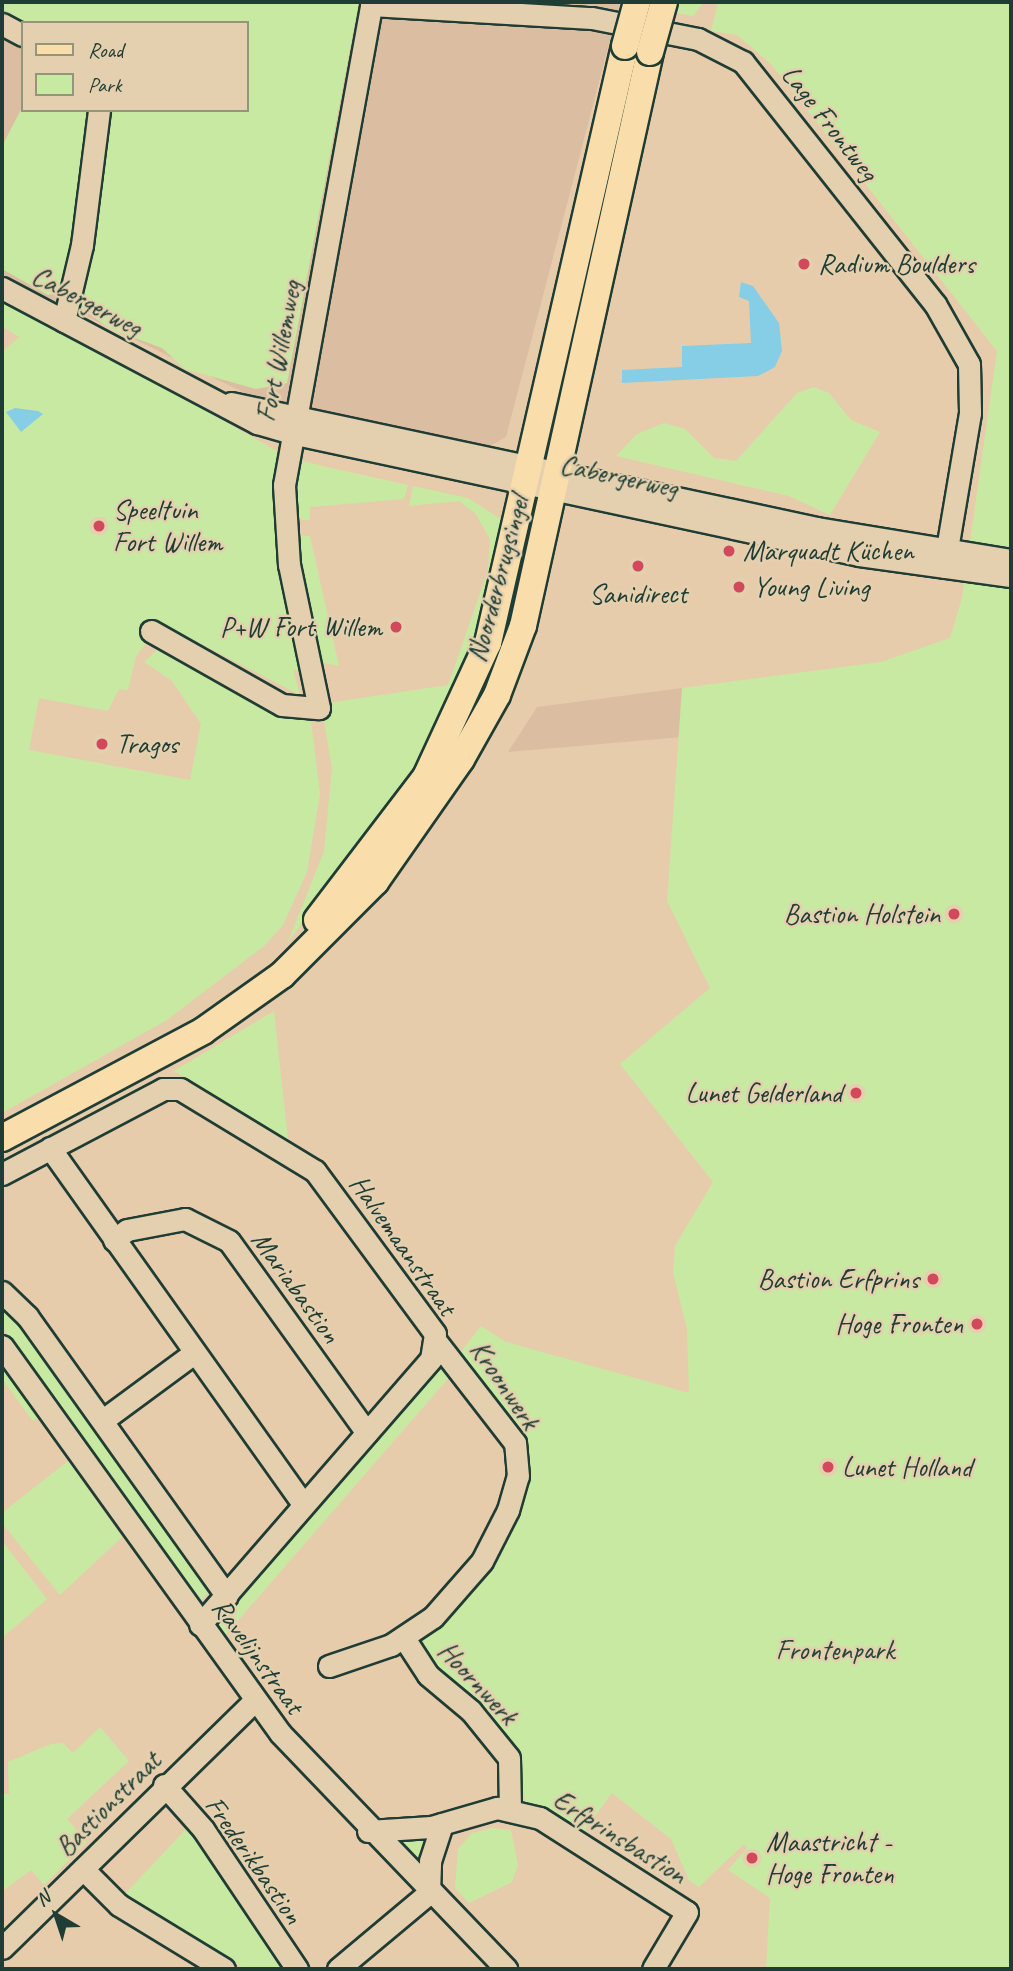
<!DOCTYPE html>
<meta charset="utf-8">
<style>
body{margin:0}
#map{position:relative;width:1013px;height:1971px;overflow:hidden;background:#e7ccac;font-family:Caveat,sans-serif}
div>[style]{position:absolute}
.built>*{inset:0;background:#dbbea1}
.green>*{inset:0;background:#c8e9a2}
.water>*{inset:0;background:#85cee6}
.roads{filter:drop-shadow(2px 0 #1f3d34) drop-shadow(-2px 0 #1f3d34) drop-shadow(0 2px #1f3d34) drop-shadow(0 -2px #1f3d34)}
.minor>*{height:21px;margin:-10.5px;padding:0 10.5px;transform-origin:10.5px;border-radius:10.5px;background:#e4d0ae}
.major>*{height:26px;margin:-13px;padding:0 13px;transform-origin:13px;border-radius:13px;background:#f9ddab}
.bridges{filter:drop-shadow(2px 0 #1f3d34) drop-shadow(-2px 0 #1f3d34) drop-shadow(0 2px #1f3d34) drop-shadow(0 -2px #1f3d34)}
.major-bridge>*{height:26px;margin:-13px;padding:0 13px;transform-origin:13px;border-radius:13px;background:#f9ddab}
.dots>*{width:19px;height:19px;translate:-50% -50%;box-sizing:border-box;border:4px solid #e4d0ae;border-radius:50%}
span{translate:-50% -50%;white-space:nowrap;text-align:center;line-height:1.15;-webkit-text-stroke:5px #e4d0ae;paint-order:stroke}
.street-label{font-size:28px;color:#1f3d34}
.poi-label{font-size:28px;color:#1f3d34}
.left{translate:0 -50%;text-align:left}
.right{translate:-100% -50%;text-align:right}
.park-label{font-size:28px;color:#27463a}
.frame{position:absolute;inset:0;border:4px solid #1f3d34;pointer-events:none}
.legend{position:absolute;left:21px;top:21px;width:228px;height:91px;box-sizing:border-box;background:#e4d0ae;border:2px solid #95957d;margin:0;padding:9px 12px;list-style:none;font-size:21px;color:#1f3d34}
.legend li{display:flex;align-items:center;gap:14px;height:35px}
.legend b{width:35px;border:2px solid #95957d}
.north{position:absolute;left:21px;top:1880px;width:70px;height:70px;-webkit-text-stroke:5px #e4d0ae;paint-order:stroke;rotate:321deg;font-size:19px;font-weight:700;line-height:28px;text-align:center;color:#1f3d34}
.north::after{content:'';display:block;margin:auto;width:24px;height:32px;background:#1f3d34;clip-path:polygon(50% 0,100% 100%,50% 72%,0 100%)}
</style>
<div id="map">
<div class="built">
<div style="clip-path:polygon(evenodd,2px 2px,620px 2px,506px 437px,488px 447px,259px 400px,2px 275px,2px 2px,23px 23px,247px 23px,247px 110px,23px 110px,23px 23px)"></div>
<div style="clip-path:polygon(682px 688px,683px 737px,508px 752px,537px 707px)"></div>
</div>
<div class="green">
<div style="clip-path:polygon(2px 2px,359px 2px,287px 383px,256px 389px,185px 369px,162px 348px,111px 329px,79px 307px,109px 110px,247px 110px,247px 23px,23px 23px,2px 11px)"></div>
<div style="clip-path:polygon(675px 2px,704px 2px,693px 16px,672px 12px)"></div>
<div style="clip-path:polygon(718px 2px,1011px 2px,1011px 1969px,766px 1969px,770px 1898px,728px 1870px,747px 1848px,744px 1844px,699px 1887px,689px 1880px,671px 1839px,612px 1793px,580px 1837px,526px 1805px,515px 1749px,476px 1702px,436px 1675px,422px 1653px,424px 1638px,525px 1477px,528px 1461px,518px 1432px,460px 1353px,481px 1326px,506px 1342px,689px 1393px,687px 1329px,673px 1272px,675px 1246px,713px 1182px,620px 1064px,710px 988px,667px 901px,682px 688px,881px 662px,950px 638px,962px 598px,997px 351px,771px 64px,737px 35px,711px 31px)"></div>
<div style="clip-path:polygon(23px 106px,91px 110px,70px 263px,60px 292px,48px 295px,2px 269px,2px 146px)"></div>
<div style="clip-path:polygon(2px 295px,277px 451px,276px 551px,299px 672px,293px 669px,300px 695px,162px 624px,136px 656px,128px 690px,119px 689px,108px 711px,39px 698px,29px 750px,190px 780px,201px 724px,172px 681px,144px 662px,160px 647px,311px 720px,320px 794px,307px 872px,283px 925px,265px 945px,167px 1020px,2px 1113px,2px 352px,19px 337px,2px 326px)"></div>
<div style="clip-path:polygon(814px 387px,829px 393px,851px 420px,880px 432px,830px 515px,789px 496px,616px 456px,637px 434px,664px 423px,685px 429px,714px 458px,736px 461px,797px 393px)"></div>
<div style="clip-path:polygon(296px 459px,322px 466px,408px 485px,404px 499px,310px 507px,310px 520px,302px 520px,293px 509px)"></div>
<div style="clip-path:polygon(413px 486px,468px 498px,510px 525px,497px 586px,439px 740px,288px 942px,324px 851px,332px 768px,321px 704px,448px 685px,488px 571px,490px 539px,476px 514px,459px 501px,409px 506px)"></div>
<div style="clip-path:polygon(295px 535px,310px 536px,339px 666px,315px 661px)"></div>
<div style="clip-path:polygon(274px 1011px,288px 1140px,174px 1071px)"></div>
<div style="clip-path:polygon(2px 1303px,211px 1590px,197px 1605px,2px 1326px)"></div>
<div style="clip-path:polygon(437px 1360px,452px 1374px,222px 1639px,212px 1621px)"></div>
<div style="clip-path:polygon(2px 1363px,40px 1416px,33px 1421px,2px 1379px)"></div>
<div style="clip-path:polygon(68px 1461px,122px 1537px,60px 1595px,2px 1523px,2px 1513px)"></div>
<div style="clip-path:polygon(2px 1541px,47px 1599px,2px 1638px)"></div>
<div style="clip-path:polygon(100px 1727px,129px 1761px,67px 1819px,87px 1842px,44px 1885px,31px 1870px,4px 1890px,2px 1794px,9px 1794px,8px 1762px,51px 1744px,63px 1743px,73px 1753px)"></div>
<div style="clip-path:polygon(188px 1827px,284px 1969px,245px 1969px,124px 1895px)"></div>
<div style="clip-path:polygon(492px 1828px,511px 1830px,518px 1865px,512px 1882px,469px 1903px,455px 1888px,458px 1849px,472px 1833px)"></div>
<div style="clip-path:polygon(428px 1837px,424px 1867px,391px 1840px)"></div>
</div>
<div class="water">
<div style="clip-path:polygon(741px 282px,753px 286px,779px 323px,782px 351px,775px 367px,758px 376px,622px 383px,622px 370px,682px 367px,682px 346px,751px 343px,749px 301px,739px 297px)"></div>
<div style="clip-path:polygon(15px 408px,38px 411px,43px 414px,21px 432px,6px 412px)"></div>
</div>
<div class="roads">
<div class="minor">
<div style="left:2px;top:24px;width:24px;rotate:28deg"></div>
<div style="left:2px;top:288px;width:289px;rotate:27.9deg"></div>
<div style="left:257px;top:423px;width:35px;rotate:16deg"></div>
<div style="left:291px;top:433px;width:581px;rotate:12.12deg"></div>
<div style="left:859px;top:555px;width:153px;rotate:7.9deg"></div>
<div style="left:64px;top:321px;width:78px;rotate:-76.7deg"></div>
<div style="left:82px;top:245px;width:136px;rotate:-82.8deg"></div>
<div style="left:231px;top:403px;width:599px;rotate:12.04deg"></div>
<div style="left:817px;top:528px;width:197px;rotate:9.4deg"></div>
<div style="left:151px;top:631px;width:150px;rotate:29.5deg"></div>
<div style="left:282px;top:705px;width:37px;rotate:5deg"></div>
<div style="left:319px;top:708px;width:146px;rotate:-101.8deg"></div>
<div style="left:289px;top:565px;width:80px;rotate:-93.6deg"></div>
<div style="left:284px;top:485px;width:488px;rotate:-79.7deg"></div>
<div style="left:371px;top:5px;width:221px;rotate:3.4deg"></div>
<div style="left:592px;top:18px;width:108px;rotate:11.2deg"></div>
<div style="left:698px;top:39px;width:51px;rotate:27.1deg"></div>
<div style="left:743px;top:62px;width:309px;rotate:51.6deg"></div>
<div style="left:935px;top:304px;width:69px;rotate:60.5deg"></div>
<div style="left:969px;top:364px;width:49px;rotate:88.8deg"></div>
<div style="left:970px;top:413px;width:156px;rotate:99.6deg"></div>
<div style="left:50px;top:1148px;width:438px;rotate:54.6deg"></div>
<div style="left:2px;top:1174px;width:182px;rotate:-27.8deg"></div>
<div style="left:163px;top:1089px;width:17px"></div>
<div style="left:180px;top:1089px;width:158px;rotate:31.3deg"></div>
<div style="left:315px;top:1171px;width:202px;rotate:53.6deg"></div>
<div style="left:435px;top:1334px;width:25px;rotate:99deg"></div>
<div style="left:431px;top:1359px;width:352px;rotate:131deg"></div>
<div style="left:114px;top:1240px;width:16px;rotate:-38deg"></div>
<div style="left:127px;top:1230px;width:59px;rotate:-10.7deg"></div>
<div style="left:185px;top:1219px;width:49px;rotate:26.6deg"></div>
<div style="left:229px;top:1241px;width:236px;rotate:54.3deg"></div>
<div style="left:2px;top:1292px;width:35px;rotate:44deg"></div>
<div style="left:27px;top:1316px;width:344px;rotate:54.5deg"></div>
<div style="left:2px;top:1346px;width:477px;rotate:54.3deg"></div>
<div style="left:280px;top:1733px;width:327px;rotate:46.2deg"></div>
<div style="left:103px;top:1420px;width:113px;rotate:-36.4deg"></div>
<div style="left:404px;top:1638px;width:44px;rotate:57deg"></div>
<div style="left:428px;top:1675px;width:56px;rotate:39.9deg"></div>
<div style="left:471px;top:1711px;width:60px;rotate:51deg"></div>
<div style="left:509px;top:1758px;width:50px;rotate:88.9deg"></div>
<div style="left:329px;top:1666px;width:65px;rotate:-18.7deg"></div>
<div style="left:391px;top:1645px;width:50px;rotate:-33.7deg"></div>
<div style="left:433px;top:1617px;width:74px;rotate:-48.8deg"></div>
<div style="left:482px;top:1561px;width:57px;rotate:-63deg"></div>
<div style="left:508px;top:1510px;width:35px;rotate:-74deg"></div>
<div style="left:518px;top:1476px;width:33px;rotate:-95deg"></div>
<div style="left:515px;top:1443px;width:129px;rotate:-127.8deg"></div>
<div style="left:164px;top:1785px;width:59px;rotate:48.4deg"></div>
<div style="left:203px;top:1829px;width:169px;rotate:56.1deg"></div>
<div style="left:368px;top:1831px;width:63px;rotate:-3.6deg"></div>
<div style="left:431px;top:1827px;width:69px;rotate:-16.1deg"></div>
<div style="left:497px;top:1808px;width:44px;rotate:13.1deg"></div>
<div style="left:540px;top:1818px;width:174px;rotate:32.6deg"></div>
<div style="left:687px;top:1912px;width:66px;rotate:120.8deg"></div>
<div style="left:83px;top:1869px;width:51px;rotate:45deg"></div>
<div style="left:119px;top:1905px;width:123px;rotate:31.4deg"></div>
<div style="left:2px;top:1948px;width:354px;rotate:-44.4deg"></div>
<div style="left:338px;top:1969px;width:119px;rotate:-39.9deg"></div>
<div style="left:429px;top:1893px;width:32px;rotate:-88deg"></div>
<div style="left:430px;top:1861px;width:39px;rotate:-72deg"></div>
</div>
<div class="major">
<div style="left:317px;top:920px;width:180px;rotate:-52.7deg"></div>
<div style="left:426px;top:777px;width:148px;rotate:-65.2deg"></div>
<div style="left:488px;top:643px;width:613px;rotate:-77.08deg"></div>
<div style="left:2px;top:1138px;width:228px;rotate:-28deg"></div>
<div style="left:203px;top:1031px;width:97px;rotate:-35.3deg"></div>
<div style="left:282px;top:975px;width:132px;rotate:-45deg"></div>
<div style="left:375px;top:882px;width:150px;rotate:-55deg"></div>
<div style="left:461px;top:759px;width:73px;rotate:-60.6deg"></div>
<div style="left:497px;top:695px;width:74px;rotate:-69.4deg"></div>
<div style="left:523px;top:626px;width:588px;rotate:-77.52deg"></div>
</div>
</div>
<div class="bridges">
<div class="major-bridge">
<div style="left:625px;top:46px;width:46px;rotate:-74.7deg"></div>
<div style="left:650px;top:52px;width:52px;rotate:-74.4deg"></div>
</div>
</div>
<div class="dots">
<div style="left:804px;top:264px;background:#d1495b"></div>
<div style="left:99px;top:526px;background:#d1495b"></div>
<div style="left:729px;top:551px;background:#d1495b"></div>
<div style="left:638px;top:566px;background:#d1495b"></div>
<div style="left:739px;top:587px;background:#d1495b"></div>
<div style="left:396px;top:627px;background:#d1495b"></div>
<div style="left:102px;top:744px;background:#d1495b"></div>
<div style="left:954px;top:914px;background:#d1495b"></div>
<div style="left:856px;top:1093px;background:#d1495b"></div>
<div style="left:933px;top:1279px;background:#d1495b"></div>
<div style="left:977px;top:1324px;background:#d1495b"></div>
<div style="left:828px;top:1467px;background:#d1495b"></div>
<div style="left:752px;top:1858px;background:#d1495b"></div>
</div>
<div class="street-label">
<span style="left:830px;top:123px;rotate:52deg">Lage Frontweg</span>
<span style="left:87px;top:301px;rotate:28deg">Cabergerweg</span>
<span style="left:279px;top:351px;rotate:-79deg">Fort Willemweg</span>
<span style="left:619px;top:476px;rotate:12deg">Cabergerweg</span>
<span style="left:498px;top:579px;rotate:-75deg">Noorderbrugsingel</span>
<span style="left:403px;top:1245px;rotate:55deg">Halvemaanstraat</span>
<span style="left:296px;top:1287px;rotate:54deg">Mariabastion</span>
<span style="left:505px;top:1385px;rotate:56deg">Kroonwerk</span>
<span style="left:258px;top:1656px;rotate:54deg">Ravelijnstraat</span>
<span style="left:478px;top:1683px;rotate:47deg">Hoornwerk</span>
<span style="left:108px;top:1804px;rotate:-45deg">Bastionstraat</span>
<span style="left:620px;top:1837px;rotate:32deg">Erfprinsbastion</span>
<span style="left:254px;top:1860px;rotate:55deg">Frederikbastion</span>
</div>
<div class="poi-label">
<span class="left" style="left:818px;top:264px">Radium Boulders</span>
<span class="left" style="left:113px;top:526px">Speeltuin<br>Fort Willem</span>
<span class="left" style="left:743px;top:551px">Marquadt Küchen</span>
<span class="left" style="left:753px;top:587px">Young Living</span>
<span style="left:638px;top:594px">Sanidirect</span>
<span class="right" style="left:382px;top:627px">P+W Fort Willem</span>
<span class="left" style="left:116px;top:744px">Tragos</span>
<span class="right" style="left:940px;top:914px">Bastion Holstein</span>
<span class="right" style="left:842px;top:1093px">Lunet Gelderland</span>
<span class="right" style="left:919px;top:1279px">Bastion Erfprins</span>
<span class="right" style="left:963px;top:1324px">Hoge Fronten</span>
<span class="left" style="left:842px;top:1467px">Lunet Holland</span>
<span class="left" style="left:766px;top:1858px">Maastricht -<br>Hoge Fronten</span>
</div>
<div class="park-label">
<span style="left:835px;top:1650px">Frontenpark</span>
</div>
<div class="frame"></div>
<ul class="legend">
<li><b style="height:9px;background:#f9ddab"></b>Road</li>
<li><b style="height:19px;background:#c8e9a2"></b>Park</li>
</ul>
<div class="north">N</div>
</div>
